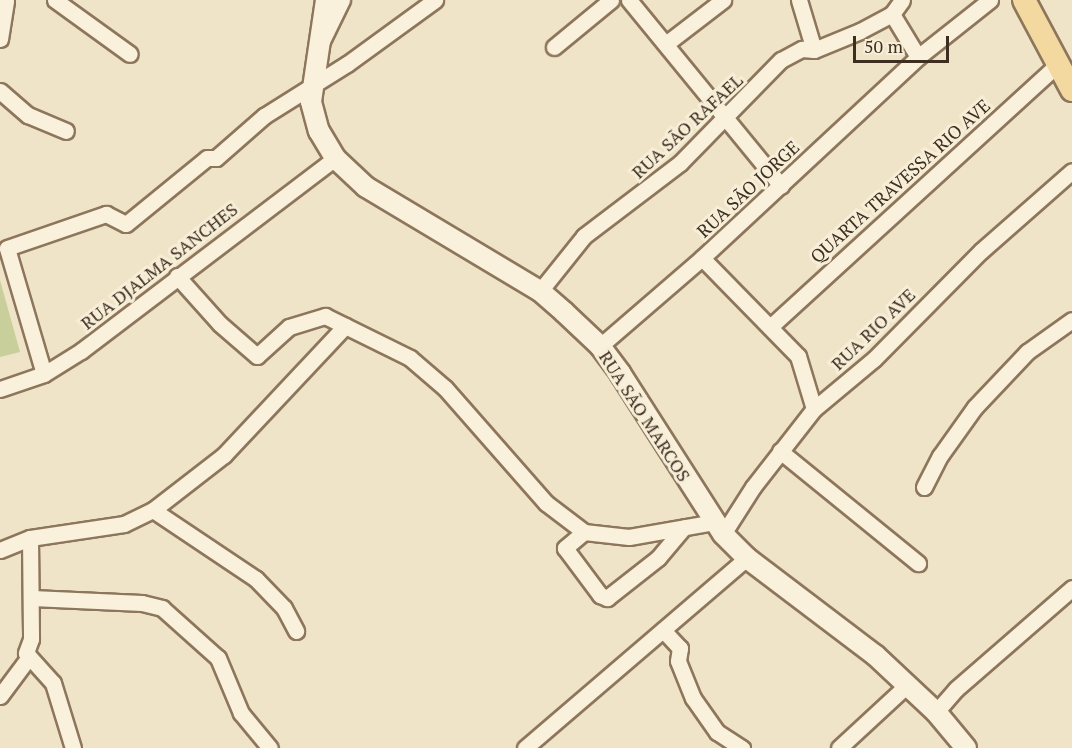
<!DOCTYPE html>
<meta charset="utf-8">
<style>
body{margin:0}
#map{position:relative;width:1072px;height:748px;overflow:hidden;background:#f0e4c8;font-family:"PT Serif",serif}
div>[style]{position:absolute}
.green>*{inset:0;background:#c9cf9b}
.roads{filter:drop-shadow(2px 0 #8d765c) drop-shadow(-2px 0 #8d765c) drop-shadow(0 2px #8d765c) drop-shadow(0 -2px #8d765c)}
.street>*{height:15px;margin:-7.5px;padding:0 7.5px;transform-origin:7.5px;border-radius:7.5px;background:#faf1dc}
.secondary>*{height:20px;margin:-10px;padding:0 10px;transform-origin:10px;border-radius:10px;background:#faf1dc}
.primary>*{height:22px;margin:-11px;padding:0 11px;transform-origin:11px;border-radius:11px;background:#f3d9a0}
span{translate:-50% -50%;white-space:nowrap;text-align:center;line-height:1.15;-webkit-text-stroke:6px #f7eed8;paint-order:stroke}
.street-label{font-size:18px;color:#3d2e20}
.scale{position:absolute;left:853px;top:36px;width:96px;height:27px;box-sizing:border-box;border:3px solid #3d2e20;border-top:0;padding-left:8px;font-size:18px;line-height:21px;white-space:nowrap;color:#3d2e20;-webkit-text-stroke:4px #f7eed8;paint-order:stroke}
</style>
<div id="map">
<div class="green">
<div style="clip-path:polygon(0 280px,20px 352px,0 357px)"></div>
</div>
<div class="roads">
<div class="street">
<div style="left:55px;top:0;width:92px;rotate:35.8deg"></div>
<div style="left:629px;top:0;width:240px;rotate:50.7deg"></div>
<div style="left:799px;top:0;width:52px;rotate:73.3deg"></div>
<div style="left:892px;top:14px;width:50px;rotate:58.8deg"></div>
<div style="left:0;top:39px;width:39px;rotate:-81deg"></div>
<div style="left:321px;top:43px;width:48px;rotate:-64deg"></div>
<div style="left:667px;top:43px;width:71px;rotate:-37.5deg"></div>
<div style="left:554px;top:47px;width:74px;rotate:-39.5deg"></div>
<div style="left:0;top:91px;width:37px;rotate:41deg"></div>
<div style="left:28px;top:115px;width:41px;rotate:22.8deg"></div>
<div style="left:702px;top:258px;width:137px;rotate:45.6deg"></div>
<div style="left:798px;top:356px;width:55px;rotate:73.2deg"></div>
<div style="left:177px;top:276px;width:64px;rotate:48.1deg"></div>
<div style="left:220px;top:324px;width:49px;rotate:40.9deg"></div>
<div style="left:257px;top:356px;width:43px;rotate:-42.2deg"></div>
<div style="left:289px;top:327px;width:38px;rotate:-17deg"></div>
<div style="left:325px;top:316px;width:95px;rotate:26.3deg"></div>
<div style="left:410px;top:358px;width:46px;rotate:40.6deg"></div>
<div style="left:445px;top:388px;width:153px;rotate:48.7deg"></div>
<div style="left:546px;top:503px;width:48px;rotate:37.3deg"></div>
<div style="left:584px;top:532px;width:45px;rotate:6.3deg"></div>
<div style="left:629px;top:537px;width:86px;rotate:-10deg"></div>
<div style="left:540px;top:291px;width:70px;rotate:-51.3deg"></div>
<div style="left:584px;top:236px;width:121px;rotate:-37.2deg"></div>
<div style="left:680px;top:163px;width:144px;rotate:-45.6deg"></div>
<div style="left:781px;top:60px;width:24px;rotate:-28deg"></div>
<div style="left:802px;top:49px;width:12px;rotate:5deg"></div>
<div style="left:814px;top:50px;width:50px;rotate:-22.4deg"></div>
<div style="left:860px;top:31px;width:36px;rotate:-28deg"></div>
<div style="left:892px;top:14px;width:17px;rotate:-54deg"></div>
<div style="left:770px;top:327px;width:389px;rotate:-42.4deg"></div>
<div style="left:600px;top:346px;width:135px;rotate:-40.8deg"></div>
<div style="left:702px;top:258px;width:295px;rotate:-42.9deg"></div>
<div style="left:918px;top:57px;width:92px;rotate:-38.4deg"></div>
<div style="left:44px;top:374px;width:131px;rotate:-106.4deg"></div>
<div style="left:7px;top:248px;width:105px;rotate:-19deg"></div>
<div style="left:106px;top:214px;width:22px;rotate:27deg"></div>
<div style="left:126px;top:224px;width:104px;rotate:-39.2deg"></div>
<div style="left:207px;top:158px;width:9px"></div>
<div style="left:216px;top:158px;width:64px;rotate:-41.2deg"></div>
<div style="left:264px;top:116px;width:98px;rotate:-32.1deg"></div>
<div style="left:347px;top:64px;width:109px;rotate:-36deg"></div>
<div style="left:0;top:389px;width:46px;rotate:-18.8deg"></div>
<div style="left:44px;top:374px;width:44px;rotate:-31.9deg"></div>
<div style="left:81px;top:351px;width:319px;rotate:-37.2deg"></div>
<div style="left:780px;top:451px;width:178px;rotate:39.1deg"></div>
<div style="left:924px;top:487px;width:35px;rotate:-63deg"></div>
<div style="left:940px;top:456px;width:60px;rotate:-54.5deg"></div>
<div style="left:975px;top:407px;width:76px;rotate:-46.6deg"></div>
<div style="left:1027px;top:352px;width:55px;rotate:-35.4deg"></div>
<div style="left:153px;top:510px;width:124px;rotate:33.8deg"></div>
<div style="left:256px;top:579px;width:40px;rotate:46deg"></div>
<div style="left:284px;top:608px;width:26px;rotate:62deg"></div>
<div style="left:584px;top:532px;width:25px;rotate:140deg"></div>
<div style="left:565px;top:548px;width:59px;rotate:53.3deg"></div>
<div style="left:600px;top:595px;width:8px;rotate:23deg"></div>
<div style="left:607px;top:598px;width:65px;rotate:-38.1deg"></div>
<div style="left:658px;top:558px;width:40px;rotate:-50deg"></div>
<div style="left:723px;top:534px;width:56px;rotate:-57.4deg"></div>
<div style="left:753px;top:487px;width:99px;rotate:-52deg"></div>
<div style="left:814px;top:409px;width:78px;rotate:-39.8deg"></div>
<div style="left:874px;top:359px;width:152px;rotate:-45.3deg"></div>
<div style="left:981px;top:251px;width:121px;rotate:-41.3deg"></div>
<div style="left:30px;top:538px;width:101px;rotate:89.4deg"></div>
<div style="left:31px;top:639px;width:15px;rotate:110deg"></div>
<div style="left:26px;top:653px;width:40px;rotate:48deg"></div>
<div style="left:53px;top:683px;width:68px;rotate:72.9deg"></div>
<div style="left:0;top:550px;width:32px;rotate:-22deg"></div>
<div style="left:30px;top:538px;width:95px;rotate:-8.5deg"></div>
<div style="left:124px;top:524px;width:32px;rotate:-26deg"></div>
<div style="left:153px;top:510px;width:90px;rotate:-37.8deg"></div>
<div style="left:224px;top:455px;width:177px;rotate:-46.8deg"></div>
<div style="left:32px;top:598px;width:110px;rotate:2.6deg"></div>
<div style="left:142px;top:603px;width:21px;rotate:14deg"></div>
<div style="left:162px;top:608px;width:75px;rotate:41.8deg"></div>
<div style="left:218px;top:658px;width:60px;rotate:67.3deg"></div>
<div style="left:241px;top:713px;width:45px;rotate:50.4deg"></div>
<div style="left:663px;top:630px;width:25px;rotate:47deg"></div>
<div style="left:680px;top:648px;width:13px;rotate:99deg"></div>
<div style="left:678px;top:661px;width:40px;rotate:68deg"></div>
<div style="left:693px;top:698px;width:42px;rotate:54.8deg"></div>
<div style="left:717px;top:732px;width:30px;rotate:33deg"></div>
<div style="left:0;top:696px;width:49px;rotate:-53.4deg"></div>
<div style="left:936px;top:712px;width:30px;rotate:-49deg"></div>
<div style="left:956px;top:689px;width:154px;rotate:-41deg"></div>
<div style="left:525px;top:748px;width:292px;rotate:-40.6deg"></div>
<div style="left:839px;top:748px;width:93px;rotate:-42.8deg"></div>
</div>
<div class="secondary">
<div style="left:326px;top:0;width:103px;rotate:98.4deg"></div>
<div style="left:311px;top:102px;width:30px;rotate:75deg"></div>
<div style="left:319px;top:131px;width:31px;rotate:59deg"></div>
<div style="left:335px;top:158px;width:42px;rotate:43.1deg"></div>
<div style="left:366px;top:187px;width:203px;rotate:30.9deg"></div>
<div style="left:540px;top:291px;width:32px;rotate:41deg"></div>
<div style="left:564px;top:312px;width:50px;rotate:43.4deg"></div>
<div style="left:600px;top:346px;width:34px;rotate:53deg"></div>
<div style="left:620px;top:373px;width:191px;rotate:57.4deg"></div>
<div style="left:723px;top:534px;width:34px;rotate:45deg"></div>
<div style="left:747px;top:558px;width:161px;rotate:37.2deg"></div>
<div style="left:875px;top:655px;width:83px;rotate:43.1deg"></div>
<div style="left:936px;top:712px;width:47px;rotate:50.2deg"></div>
</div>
<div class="primary">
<div style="left:1024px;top:0;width:102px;rotate:61.9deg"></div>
</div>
</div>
<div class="street-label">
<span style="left:687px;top:126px;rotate:-43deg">RUA SÃO RAFAEL</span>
<span style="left:900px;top:181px;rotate:-42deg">QUARTA TRAVESSA RIO AVE</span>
<span style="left:748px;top:189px;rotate:-43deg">RUA SÃO JORGE</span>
<span style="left:159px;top:266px;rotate:-38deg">RUA DJALMA SANCHES</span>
<span style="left:873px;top:329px;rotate:-44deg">RUA RIO AVE</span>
<span style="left:645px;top:416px;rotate:57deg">RUA SÃO MARCOS</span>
</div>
<div class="scale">50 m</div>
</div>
